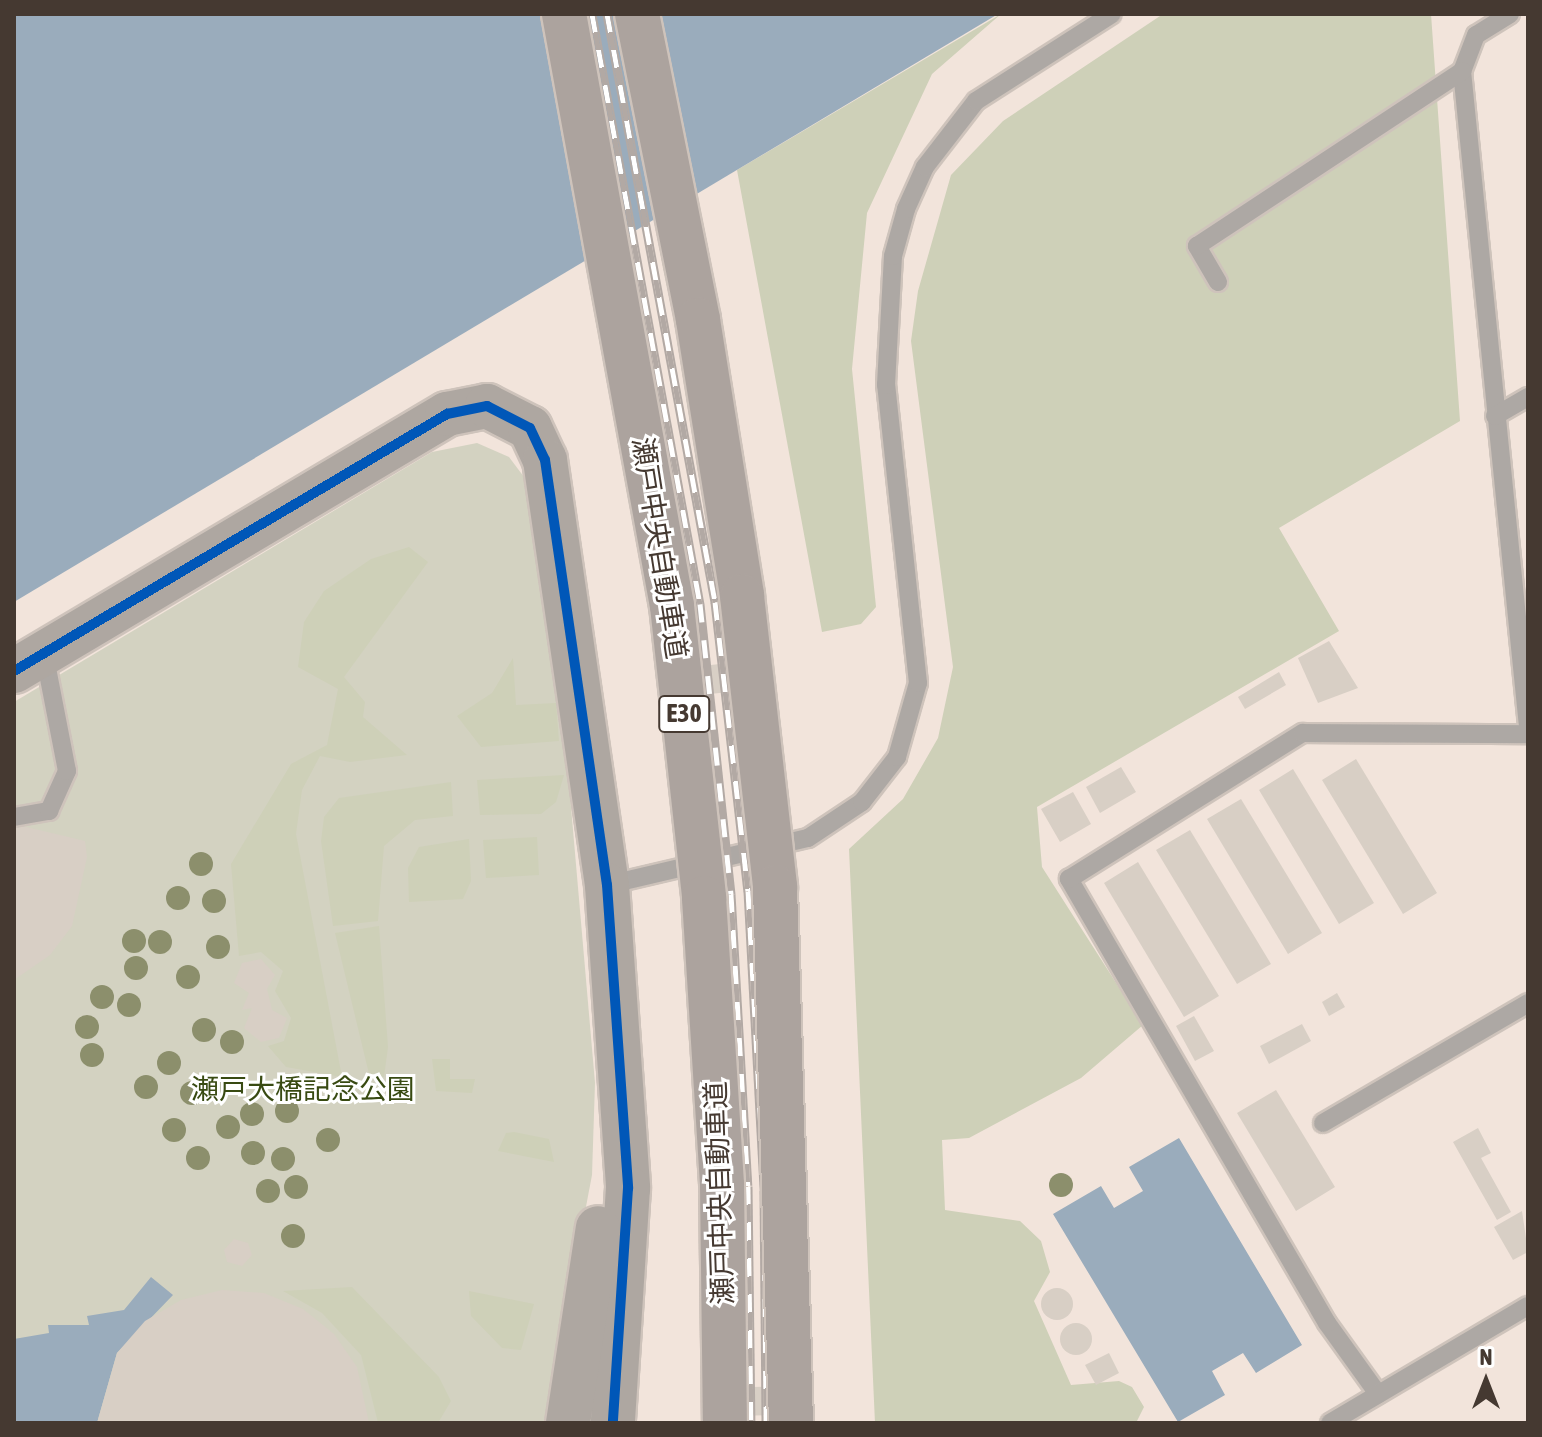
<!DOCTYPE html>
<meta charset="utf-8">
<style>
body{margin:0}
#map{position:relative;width:1542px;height:1437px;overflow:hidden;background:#f2e4db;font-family:"Asap Condensed","Noto Sans JP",sans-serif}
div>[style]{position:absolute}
.green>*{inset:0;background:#d3d2c1}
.forest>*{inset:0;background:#ced0b8}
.water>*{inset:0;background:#9aacbc}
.building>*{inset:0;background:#d8cfc5}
.round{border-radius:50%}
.roads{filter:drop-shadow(2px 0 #cec3bb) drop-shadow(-2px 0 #cec3bb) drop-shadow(0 2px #cec3bb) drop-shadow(0 -2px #cec3bb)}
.lane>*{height:18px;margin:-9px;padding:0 9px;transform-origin:9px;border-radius:9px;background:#ada8a4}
.secondary>*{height:44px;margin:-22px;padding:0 22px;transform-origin:22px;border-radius:22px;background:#aea7a1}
.rail>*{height:9px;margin-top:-4.5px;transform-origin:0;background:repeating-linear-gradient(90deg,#fff 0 18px,#b2a9a4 0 36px);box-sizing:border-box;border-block:2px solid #b2a9a4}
.bridges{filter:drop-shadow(2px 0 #cec3bb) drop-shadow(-2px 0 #cec3bb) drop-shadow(0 2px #cec3bb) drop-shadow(0 -2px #cec3bb)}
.highway-bridge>*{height:44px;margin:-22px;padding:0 22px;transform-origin:22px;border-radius:22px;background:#aca39e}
.cycleway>*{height:10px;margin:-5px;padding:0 5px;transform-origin:5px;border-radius:5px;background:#0057b8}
.trees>*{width:24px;height:24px;margin:-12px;border-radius:50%;background:#8c8f6c}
span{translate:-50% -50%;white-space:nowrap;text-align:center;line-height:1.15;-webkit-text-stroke:6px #fff;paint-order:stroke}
.shield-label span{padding:2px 6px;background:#fff;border:2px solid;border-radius:6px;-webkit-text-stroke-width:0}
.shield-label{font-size:26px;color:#453931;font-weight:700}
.street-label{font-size:28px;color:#453931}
.park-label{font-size:28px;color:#384a12}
.frame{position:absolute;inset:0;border:16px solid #453931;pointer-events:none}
.north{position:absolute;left:1446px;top:1341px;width:80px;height:80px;-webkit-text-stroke:6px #fff;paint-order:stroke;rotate:0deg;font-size:22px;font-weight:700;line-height:32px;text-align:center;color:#453931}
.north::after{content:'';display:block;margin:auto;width:28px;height:36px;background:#453931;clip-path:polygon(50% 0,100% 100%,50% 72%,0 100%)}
</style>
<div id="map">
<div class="green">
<div style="clip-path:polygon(477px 443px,509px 457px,530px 485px,563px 715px,595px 1083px,592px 1175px,545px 1423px,14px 1423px,14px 702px,432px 452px)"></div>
</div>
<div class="forest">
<div style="clip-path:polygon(1001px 14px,932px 74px,867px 213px,852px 369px,876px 607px,861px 624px,822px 632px,737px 170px)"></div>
<div style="clip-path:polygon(1163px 14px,1431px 14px,1460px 421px,1279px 528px,1339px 631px,1037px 807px,1042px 867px,1143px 1025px,1081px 1078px,969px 1138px,942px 1140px,945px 1210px,1020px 1221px,1041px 1241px,1050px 1272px,1034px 1301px,1071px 1385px,1119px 1381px,1132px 1387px,1144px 1407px,1136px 1423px,875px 1423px,849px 849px,903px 799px,938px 738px,953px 667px,911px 341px,918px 291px,951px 175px,1003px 121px)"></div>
<div style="clip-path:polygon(409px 547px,428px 562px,344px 677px,365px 702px,363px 717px,407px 755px,350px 762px,320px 756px,302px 790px,296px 834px,342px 1077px,286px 1067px,268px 1046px,284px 1041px,291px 1018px,275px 991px,283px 971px,261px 952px,239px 956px,231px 864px,291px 764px,327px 745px,338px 689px,298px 667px,304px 622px,324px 591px,371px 559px)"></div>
<div style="clip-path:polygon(513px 658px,516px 705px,556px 703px,559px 741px,481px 747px,457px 716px,492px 693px)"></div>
<div style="clip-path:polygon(564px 775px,556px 802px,541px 814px,480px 815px,477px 780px)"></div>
<div style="clip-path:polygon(451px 782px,453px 816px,415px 820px,384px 846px,378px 921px,333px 926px,321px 841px,324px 817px,339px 798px)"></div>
<div style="clip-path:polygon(537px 837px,539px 875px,486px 878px,483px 840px)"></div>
<div style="clip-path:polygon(469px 839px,471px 881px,463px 899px,409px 902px,408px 868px,419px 847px)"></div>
<div style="clip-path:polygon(379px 926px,388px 1047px,384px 1077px,370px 1078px,335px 933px)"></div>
<div style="clip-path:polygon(432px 1059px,450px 1059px,450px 1079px,475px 1079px,472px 1093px,436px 1091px)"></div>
<div style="clip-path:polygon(514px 1132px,549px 1139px,554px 1162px,498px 1151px,506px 1133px)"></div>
<div style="clip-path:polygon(352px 1287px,439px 1377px,451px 1401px,438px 1423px,378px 1423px,361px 1355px,322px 1313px,283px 1291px)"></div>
<div style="clip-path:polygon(469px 1291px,534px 1304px,521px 1350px,502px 1348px,471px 1316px)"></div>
</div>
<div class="water">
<div style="clip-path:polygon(14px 14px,998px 14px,14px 602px)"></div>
<div style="clip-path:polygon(1179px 1138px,1302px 1345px,1256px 1373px,1243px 1353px,1212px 1371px,1225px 1395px,1178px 1422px,1053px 1214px,1101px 1186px,1114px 1208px,1143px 1191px,1129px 1167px)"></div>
<div style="clip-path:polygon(151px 1277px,173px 1295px,117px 1353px,97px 1423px,14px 1423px,14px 1339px,49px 1333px,48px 1325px,89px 1325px,87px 1316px,124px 1310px)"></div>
</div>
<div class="building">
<div style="clip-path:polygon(1329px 641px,1358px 688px,1318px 703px,1298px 658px)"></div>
<div style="clip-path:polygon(765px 659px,769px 687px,662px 700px,658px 671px)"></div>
<div style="clip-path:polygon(1279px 672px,1286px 685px,1245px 709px,1238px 697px)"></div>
<div style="clip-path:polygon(1356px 759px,1437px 893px,1403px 914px,1322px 780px)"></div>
<div style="clip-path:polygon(1121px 767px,1136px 792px,1100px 813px,1086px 787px)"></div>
<div style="clip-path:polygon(1293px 769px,1374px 903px,1339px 924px,1259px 790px)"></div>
<div style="clip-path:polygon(1073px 792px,1091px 824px,1060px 842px,1041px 809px)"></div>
<div style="clip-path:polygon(1241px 799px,1322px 933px,1288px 954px,1207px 819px)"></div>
<div style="clip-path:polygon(14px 824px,85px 841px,87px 857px,72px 926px,50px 955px,14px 980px)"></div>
<div style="clip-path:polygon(1190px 830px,1271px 964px,1237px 984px,1156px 850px)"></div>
<div style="clip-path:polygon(1138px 862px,1219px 996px,1184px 1017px,1104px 883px)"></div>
<div style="clip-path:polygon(261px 959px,275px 975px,267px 989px,272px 1010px,287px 1018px,279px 1038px,261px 1042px,244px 1028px,252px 1008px,242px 1010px,249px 993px,234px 983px,242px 963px)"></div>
<div style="clip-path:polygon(1337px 993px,1345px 1007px,1329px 1016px,1322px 1002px)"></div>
<div style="clip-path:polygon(1194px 1016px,1214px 1051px,1195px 1061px,1176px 1026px)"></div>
<div style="clip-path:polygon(1302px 1024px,1311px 1041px,1269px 1064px,1260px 1046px)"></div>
<div style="clip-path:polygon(1276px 1090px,1335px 1187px,1296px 1211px,1237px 1113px)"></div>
<div style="clip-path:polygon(1478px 1128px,1491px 1153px,1481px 1158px,1511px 1212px,1497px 1220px,1453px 1142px)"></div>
<div style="clip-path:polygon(1522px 1211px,1528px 1252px,1513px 1260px,1494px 1227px)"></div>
<div style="clip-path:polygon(234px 1239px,248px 1243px,252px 1255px,242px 1266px,227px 1262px,224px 1250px)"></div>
<div class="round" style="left:1041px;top:1288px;width:32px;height:32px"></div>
<div style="clip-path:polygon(222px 1290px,264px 1293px,303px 1309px,334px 1334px,357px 1367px,369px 1423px,97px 1423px,117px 1353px,145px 1321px,181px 1300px)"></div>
<div class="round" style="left:1060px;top:1323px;width:32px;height:32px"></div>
<div style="clip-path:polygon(1109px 1353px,1119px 1373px,1096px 1385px,1085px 1365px)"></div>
<div style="clip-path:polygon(811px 1386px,811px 1414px,704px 1417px,703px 1388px)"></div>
</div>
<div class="roads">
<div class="lane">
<div style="left:1510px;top:14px;width:40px;rotate:148deg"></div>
<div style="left:1476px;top:35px;width:39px;rotate:111deg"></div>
<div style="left:1462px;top:71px;width:659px;rotate:84.25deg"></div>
<div style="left:1218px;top:282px;width:42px;rotate:-120.3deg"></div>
<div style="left:1197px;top:246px;width:318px;rotate:-33.4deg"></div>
<div style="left:1495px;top:416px;width:38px;rotate:-30deg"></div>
<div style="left:14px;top:817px;width:36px;rotate:-10deg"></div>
<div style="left:49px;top:811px;width:44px;rotate:-65.8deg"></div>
<div style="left:67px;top:771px;width:120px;rotate:-101deg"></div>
<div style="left:607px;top:885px;width:206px;rotate:-13.2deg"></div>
<div style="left:808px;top:838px;width:65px;rotate:-33.7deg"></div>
<div style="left:862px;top:802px;width:57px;rotate:-52.1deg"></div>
<div style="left:897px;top:757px;width:77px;rotate:-74.2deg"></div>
<div style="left:918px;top:683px;width:300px;rotate:-96.1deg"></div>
<div style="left:886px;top:385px;width:129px;rotate:-86.9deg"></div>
<div style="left:893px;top:256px;width:49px;rotate:-74.5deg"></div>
<div style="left:906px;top:209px;width:46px;rotate:-65.7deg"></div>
<div style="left:925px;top:167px;width:83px;rotate:-52.3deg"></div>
<div style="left:976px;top:101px;width:161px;rotate:-32.6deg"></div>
<div style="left:1323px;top:1123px;width:238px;rotate:-30.3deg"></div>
<div style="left:1378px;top:1394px;width:87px;rotate:-125.7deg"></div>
<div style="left:1327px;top:1323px;width:514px;rotate:-120.16deg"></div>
<div style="left:1069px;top:879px;width:276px;rotate:-32deg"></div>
<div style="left:1303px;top:733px;width:225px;rotate:0.3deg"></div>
<div style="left:1330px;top:1423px;width:230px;rotate:-30.6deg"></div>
</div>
<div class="secondary">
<div style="left:14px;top:671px;width:504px;rotate:-30.69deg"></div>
<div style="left:447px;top:414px;width:41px;rotate:-11.3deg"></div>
<div style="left:487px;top:406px;width:48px;rotate:27.1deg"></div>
<div style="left:530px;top:428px;width:35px;rotate:65deg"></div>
<div style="left:545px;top:460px;width:429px;rotate:81.7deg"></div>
<div style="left:607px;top:885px;width:304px;rotate:86deg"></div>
<div style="left:628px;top:1188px;width:235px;rotate:93.7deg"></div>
<div style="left:568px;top:1423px;width:197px;rotate:-81.3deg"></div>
</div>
</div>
<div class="rail">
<div style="left:592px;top:14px;width:600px;rotate:79.63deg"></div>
<div style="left:700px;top:604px;width:292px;rotate:83.9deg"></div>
<div style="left:731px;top:894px;width:292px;rotate:86.7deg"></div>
<div style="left:748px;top:1186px;width:237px;rotate:89.3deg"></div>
<div style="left:607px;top:14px;width:598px;rotate:79.59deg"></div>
<div style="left:715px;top:602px;width:291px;rotate:83.5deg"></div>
<div style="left:748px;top:891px;width:299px;rotate:86.9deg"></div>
<div style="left:764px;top:1190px;width:233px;rotate:89.5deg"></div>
</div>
<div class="bridges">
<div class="highway-bridge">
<div style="left:564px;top:14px;width:602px;rotate:79.66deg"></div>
<div style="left:672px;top:606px;width:294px;rotate:83.7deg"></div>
<div style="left:704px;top:898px;width:288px;rotate:86.4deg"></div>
<div style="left:722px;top:1185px;width:238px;rotate:89.3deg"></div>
<div style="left:637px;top:14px;width:312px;rotate:78.7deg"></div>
<div style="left:698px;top:320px;width:279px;rotate:80.9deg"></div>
<div style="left:742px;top:596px;width:293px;rotate:83.5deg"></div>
<div style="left:775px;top:887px;width:536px;rotate:88.29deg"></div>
</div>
</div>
<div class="cycleway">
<div style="left:14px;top:671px;width:504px;rotate:-30.69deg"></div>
<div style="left:447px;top:414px;width:41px;rotate:-11.3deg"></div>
<div style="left:487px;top:406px;width:48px;rotate:27.1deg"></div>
<div style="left:530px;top:428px;width:35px;rotate:65deg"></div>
<div style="left:545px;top:460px;width:429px;rotate:81.7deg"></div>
<div style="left:607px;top:885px;width:304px;rotate:86deg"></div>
<div style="left:628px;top:1188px;width:235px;rotate:93.7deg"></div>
</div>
<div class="trees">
<div style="left:201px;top:864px"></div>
<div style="left:178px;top:898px"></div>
<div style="left:214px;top:901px"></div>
<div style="left:134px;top:941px"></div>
<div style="left:160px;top:942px"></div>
<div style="left:218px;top:947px"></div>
<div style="left:136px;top:968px"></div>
<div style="left:188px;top:977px"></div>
<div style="left:102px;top:997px"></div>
<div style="left:129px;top:1005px"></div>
<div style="left:87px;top:1027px"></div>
<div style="left:204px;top:1030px"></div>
<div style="left:232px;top:1042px"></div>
<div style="left:92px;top:1055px"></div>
<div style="left:169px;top:1063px"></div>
<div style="left:146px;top:1087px"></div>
<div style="left:217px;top:1088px"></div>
<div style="left:192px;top:1093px"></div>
<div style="left:287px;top:1111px"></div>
<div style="left:252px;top:1114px"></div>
<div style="left:228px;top:1127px"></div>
<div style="left:174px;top:1130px"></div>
<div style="left:328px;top:1140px"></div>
<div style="left:253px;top:1153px"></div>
<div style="left:198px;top:1158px"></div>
<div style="left:283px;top:1159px"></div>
<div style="left:1061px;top:1185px"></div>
<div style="left:296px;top:1187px"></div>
<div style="left:268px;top:1191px"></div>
<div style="left:293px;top:1236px"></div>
</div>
<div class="shield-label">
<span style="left:684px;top:714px">E30</span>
</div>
<div class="street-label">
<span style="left:660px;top:548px;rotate:81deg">瀬戸中央自動車道</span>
<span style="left:719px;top:1193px;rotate:-92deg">瀬戸中央自動車道</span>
</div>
<div class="park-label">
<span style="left:303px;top:1089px">瀬戸大橋記念公園</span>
</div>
<div class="frame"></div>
<div class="north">N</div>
</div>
